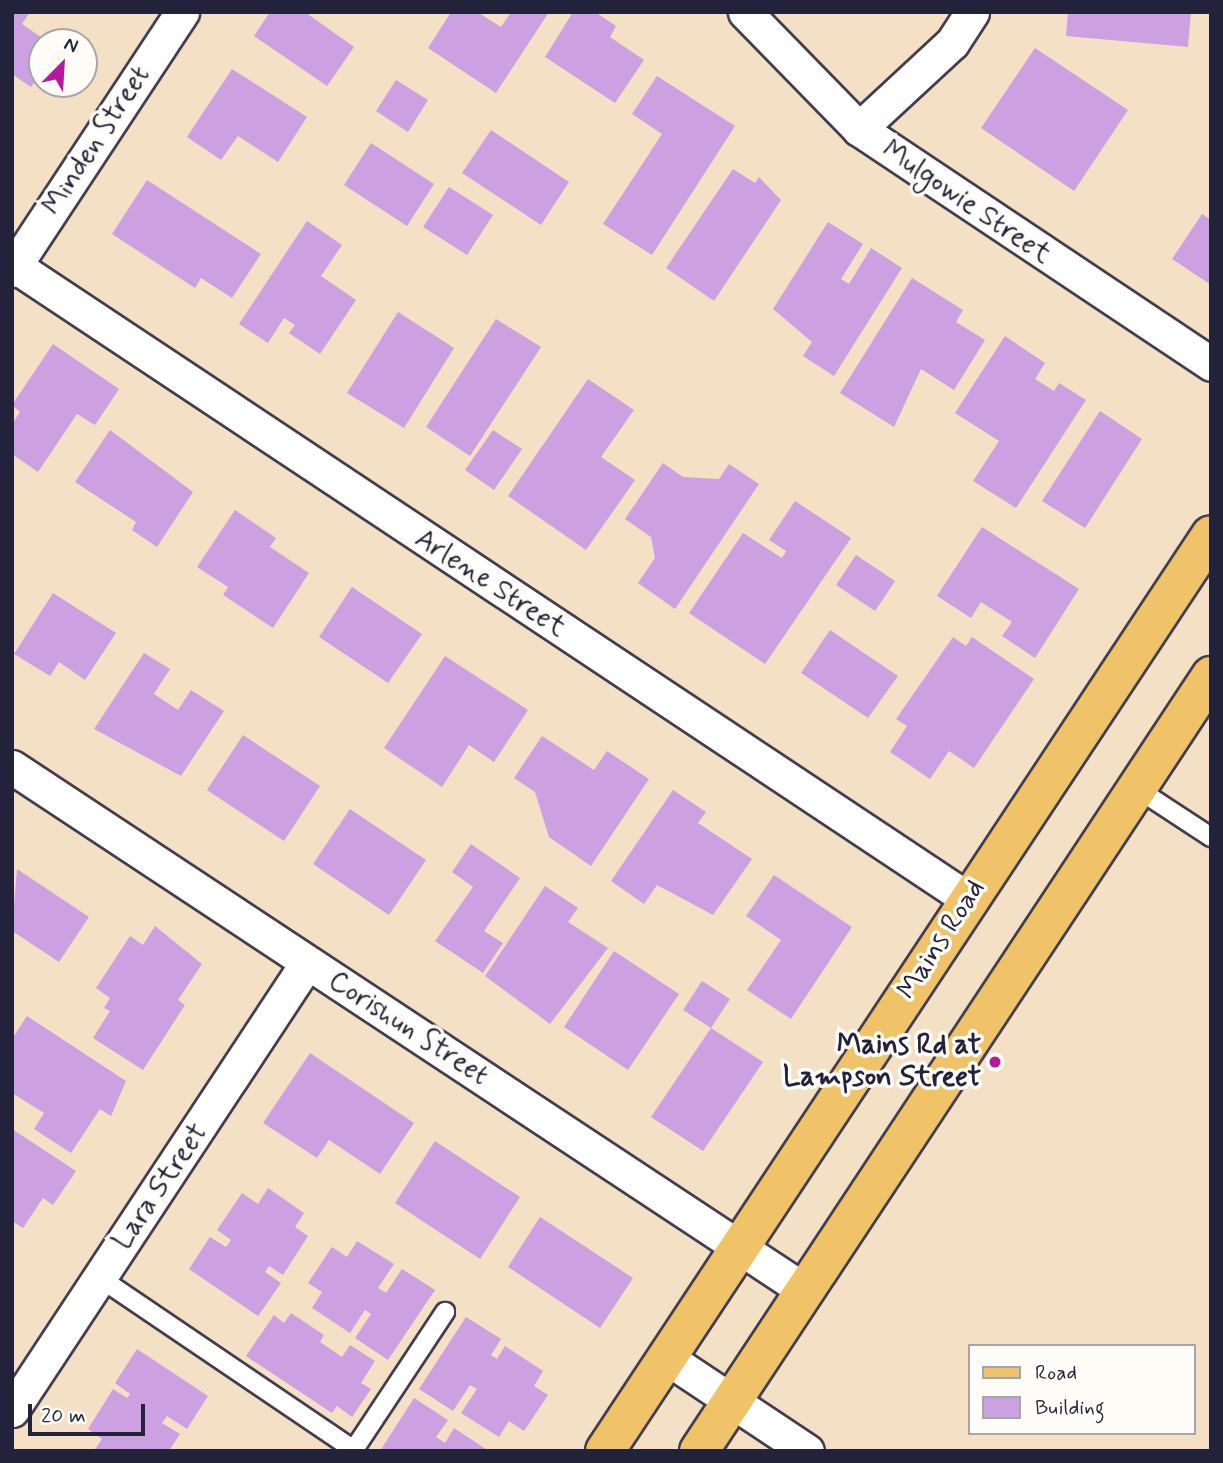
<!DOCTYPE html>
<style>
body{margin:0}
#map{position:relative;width:1223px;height:1463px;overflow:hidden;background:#f4e0c5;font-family:Mynerve,sans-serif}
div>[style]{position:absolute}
.building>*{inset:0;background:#cda0e2}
.roads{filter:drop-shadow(2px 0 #423e50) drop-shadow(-2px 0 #423e50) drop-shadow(0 2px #423e50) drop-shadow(0 -2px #423e50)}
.lane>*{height:18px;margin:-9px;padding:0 9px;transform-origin:9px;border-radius:9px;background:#fff}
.street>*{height:33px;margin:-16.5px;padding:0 16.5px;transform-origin:16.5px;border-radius:16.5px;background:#fff}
.primary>*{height:38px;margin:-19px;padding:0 19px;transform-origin:19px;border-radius:19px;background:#f0c369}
.dots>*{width:19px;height:19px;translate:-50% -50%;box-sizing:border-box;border:4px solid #fdfcf7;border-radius:50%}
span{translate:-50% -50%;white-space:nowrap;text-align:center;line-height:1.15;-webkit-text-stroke:7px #fdfcf7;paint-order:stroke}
.street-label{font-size:28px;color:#22223b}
.poi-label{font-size:28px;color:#22223b;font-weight:700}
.right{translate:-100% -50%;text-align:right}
.frame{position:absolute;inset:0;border:14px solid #22223b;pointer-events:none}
.legend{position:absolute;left:968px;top:1344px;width:228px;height:91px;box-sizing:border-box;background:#fdfcf7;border:2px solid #a5a5ac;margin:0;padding:9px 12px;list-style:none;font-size:21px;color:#22223b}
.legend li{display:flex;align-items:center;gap:14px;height:35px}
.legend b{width:35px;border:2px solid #a5a5ac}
.north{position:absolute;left:28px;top:28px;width:70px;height:70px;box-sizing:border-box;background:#fdfcf7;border:2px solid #a5a5ac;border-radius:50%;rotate:24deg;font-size:19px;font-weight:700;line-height:28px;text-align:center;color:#22223b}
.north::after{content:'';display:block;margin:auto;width:24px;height:32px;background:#b5179e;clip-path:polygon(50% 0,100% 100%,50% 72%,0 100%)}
.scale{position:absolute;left:28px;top:1404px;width:117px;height:32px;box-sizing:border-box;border:4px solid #22223b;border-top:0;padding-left:9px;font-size:21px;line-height:24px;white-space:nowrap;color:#22223b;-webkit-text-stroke:5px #fdfcf7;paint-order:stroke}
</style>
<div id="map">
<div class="building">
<div style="clip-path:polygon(12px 12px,30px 12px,22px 24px,48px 42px,42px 42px,42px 71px,31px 87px,12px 74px)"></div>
<div style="clip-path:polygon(270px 12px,305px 12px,354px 47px,327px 86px,254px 36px)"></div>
<div style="clip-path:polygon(451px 12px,477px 12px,501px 27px,511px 12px,549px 12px,496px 93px,428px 48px)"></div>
<div style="clip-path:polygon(573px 12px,595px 12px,616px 26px,610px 37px,644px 60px,615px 103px,545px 57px)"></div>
<div style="clip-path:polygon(1068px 12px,1191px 12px,1188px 47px,1066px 36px)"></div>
<div style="clip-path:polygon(1035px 48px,1128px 110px,1074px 191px,981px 128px)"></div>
<div style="clip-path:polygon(232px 69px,307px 117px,278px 162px,238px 136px,221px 160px,187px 137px)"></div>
<div style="clip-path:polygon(657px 76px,735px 126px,652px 255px,603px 224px,662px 134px,632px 114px)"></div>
<div style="clip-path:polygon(396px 80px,428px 100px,408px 132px,376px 111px)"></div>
<div style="clip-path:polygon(491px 130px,569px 182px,541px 225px,462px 173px)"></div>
<div style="clip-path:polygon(371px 143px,434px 184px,407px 226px,344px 185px)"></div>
<div style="clip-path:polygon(733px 169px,755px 183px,759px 177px,781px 200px,714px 301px,666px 268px)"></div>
<div style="clip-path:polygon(147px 180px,261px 254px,232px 298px,201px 278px,195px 288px,112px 234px)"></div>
<div style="clip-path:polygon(449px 187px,493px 215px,467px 255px,423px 227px)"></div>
<div style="clip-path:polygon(1202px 214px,1211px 220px,1211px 285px,1172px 259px)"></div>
<div style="clip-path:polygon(307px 221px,342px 245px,321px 276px,356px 300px,320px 354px,289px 333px,295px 325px,284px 318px,268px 343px,239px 324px)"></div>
<div style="clip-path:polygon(828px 222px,863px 244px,841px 279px,849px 284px,871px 248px,902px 268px,834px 376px,803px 356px,812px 342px,773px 309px)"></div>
<div style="clip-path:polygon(912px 278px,963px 310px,956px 322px,985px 340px,954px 390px,921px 369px,894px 427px,840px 393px)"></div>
<div style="clip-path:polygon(398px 312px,454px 348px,404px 428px,347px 393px)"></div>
<div style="clip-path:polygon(496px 319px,541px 347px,470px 456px,426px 427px)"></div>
<div style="clip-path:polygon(1005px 336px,1045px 363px,1035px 379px,1054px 391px,1059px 383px,1086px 400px,1016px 508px,973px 481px,999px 441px,955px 413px)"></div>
<div style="clip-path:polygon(53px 344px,119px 389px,95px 425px,77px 414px,38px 472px,12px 454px,12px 424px,20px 412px,12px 405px)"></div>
<div style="clip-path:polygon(588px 379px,634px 410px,601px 457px,635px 480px,586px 550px,508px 496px)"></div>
<div style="clip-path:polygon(1100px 411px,1142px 439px,1085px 528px,1042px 501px)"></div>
<div style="clip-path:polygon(110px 430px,193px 492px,157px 547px,132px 530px,136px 522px,75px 482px)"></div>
<div style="clip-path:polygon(493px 430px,522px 449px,494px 490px,465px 470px)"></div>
<div style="clip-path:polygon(663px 463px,683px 477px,719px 479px,729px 464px,759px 484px,675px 609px,638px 583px,655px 558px,651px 537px,625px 519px)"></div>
<div style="clip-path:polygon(795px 501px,851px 538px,765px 664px,689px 613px,743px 533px,782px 558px,786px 551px,769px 540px)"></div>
<div style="clip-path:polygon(235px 510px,276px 538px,270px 547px,309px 573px,273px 628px,223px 595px,228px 587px,197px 567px)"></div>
<div style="clip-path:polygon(982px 527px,1079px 589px,1035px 658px,1002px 636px,1012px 622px,981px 602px,971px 618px,937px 596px)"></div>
<div style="clip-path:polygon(856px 555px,895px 581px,875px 611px,836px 585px)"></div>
<div style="clip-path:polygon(352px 587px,422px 634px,388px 683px,319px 637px)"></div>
<div style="clip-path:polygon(53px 593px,116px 633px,85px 680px,59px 662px,50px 676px,14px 654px)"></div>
<div style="clip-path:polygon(830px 630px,898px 676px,868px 718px,801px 673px)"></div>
<div style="clip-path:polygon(953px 637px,966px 646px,972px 637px,1034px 679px,974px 768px,949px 751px,930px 779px,890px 752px,907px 726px,896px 719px)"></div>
<div style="clip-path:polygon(144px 653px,170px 669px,154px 694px,178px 710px,191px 690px,224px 711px,181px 776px,94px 729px)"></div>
<div style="clip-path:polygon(445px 656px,528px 710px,494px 762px,469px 745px,442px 787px,384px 748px)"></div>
<div style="clip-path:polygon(243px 735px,320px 786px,284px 841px,207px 790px)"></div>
<div style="clip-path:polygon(542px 736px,594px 770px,607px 751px,649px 779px,591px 866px,549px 837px,535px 792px,514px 778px)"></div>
<div style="clip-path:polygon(673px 790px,706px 812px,698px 823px,752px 859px,713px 915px,657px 885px,644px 904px,611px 881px)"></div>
<div style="clip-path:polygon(350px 809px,426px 860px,389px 915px,313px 864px)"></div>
<div style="clip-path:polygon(471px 844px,520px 878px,484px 931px,503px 943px,483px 973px,435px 941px,473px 887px,452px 872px)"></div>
<div style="clip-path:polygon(17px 869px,89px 917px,59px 962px,12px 931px)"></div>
<div style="clip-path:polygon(774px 875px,852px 927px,791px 1019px,747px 990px,781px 940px,746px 916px)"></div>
<div style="clip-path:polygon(545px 886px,578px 908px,568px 922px,608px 948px,550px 1024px,485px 976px)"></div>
<div style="clip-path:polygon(155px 926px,202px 964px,178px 1000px,185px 1005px,143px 1070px,93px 1038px,110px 1011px,104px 1008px,110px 998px,96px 988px,130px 936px,143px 945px)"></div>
<div style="clip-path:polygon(614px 951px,679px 994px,628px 1070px,564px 1027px)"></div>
<div style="clip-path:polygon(702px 981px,730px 999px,711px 1028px,763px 1062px,703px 1151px,651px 1117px,711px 1028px,683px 1010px)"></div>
<div style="clip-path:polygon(27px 1016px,126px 1081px,111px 1116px,100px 1109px,71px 1153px,34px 1129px,44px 1113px,12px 1093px,12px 1039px)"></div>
<div style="clip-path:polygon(310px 1053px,414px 1123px,380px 1174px,329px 1140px,317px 1158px,263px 1123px)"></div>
<div style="clip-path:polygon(12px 1129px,76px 1171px,53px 1205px,43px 1198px,23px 1228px,12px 1221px)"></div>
<div style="clip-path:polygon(435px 1141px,520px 1197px,480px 1259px,395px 1203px)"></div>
<div style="clip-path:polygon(268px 1188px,304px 1213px,295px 1227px,308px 1236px,283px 1275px,269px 1266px,265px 1272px,281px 1283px,258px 1316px,189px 1269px,210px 1237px,226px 1247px,231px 1240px,217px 1230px,242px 1193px,258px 1204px)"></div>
<div style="clip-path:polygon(540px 1217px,633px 1278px,600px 1328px,508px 1267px)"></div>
<div style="clip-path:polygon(357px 1241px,394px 1264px,378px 1288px,386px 1293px,402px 1269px,435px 1290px,388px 1360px,355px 1338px,371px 1314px,365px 1310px,350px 1333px,312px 1308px,322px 1292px,308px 1283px,332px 1247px,347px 1257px)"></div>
<div style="clip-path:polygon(291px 1313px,324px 1335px,320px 1342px,342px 1357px,350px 1345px,375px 1361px,361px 1383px,371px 1389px,352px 1417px,337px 1406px,332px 1413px,246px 1356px,274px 1315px,284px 1323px)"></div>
<div style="clip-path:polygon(466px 1317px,501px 1339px,491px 1355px,497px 1359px,505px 1346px,543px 1371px,534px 1386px,548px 1395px,524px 1431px,509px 1421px,499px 1437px,461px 1413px,477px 1389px,470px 1385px,453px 1411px,419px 1389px)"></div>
<div style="clip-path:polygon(137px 1349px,208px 1396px,187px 1429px,167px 1416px,162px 1423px,180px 1434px,169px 1451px,94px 1451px,102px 1439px,88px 1429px,113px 1389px,127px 1398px,130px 1394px,115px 1383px)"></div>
<div style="clip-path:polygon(414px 1398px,448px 1420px,436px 1437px,445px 1443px,454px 1428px,489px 1451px,380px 1451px)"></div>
</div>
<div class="roads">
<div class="lane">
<div style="left:1136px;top:788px;width:90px;rotate:33.2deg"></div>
<div style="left:100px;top:1278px;width:307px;rotate:34.1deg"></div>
<div style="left:353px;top:1451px;width:167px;rotate:-56.5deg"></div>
</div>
<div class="street">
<div style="left:745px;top:12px;width:163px;rotate:45.7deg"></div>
<div style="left:859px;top:129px;width:423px;rotate:33.7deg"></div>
<div style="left:859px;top:129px;width:127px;rotate:-42.8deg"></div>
<div style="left:952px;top:43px;width:37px;rotate:-57deg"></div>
<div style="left:15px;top:266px;width:1144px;rotate:33.59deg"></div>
<div style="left:12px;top:270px;width:309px;rotate:-56.6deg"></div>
<div style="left:12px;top:767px;width:949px;rotate:33.44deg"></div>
<div style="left:667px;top:1358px;width:168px;rotate:33.6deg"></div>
<div style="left:12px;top:1410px;width:536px;rotate:-56.58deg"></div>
</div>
<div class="primary">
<div style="left:605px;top:1451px;width:1098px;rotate:-56.51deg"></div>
<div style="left:699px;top:1451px;width:929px;rotate:-56.55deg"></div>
</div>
</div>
<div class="dots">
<div style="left:995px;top:1062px;background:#b5179e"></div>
</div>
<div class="street-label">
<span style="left:97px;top:141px;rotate:-57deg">Minden Street</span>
<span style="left:966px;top:203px;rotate:34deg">Mulgowie Street</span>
<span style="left:490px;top:584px;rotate:33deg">Arlene Street</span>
<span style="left:942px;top:940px;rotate:-57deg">Mains Road</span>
<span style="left:408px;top:1029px;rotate:33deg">Corishun Street</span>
<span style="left:161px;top:1187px;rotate:-56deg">Lara Street</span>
</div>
<div class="poi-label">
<span class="right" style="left:981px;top:1062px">Mains Rd at<br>Lampson Street</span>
</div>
<div class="frame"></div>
<ul class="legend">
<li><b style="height:9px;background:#f0c369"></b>Road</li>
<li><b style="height:19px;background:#cda0e2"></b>Building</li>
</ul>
<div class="north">N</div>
<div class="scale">20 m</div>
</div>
